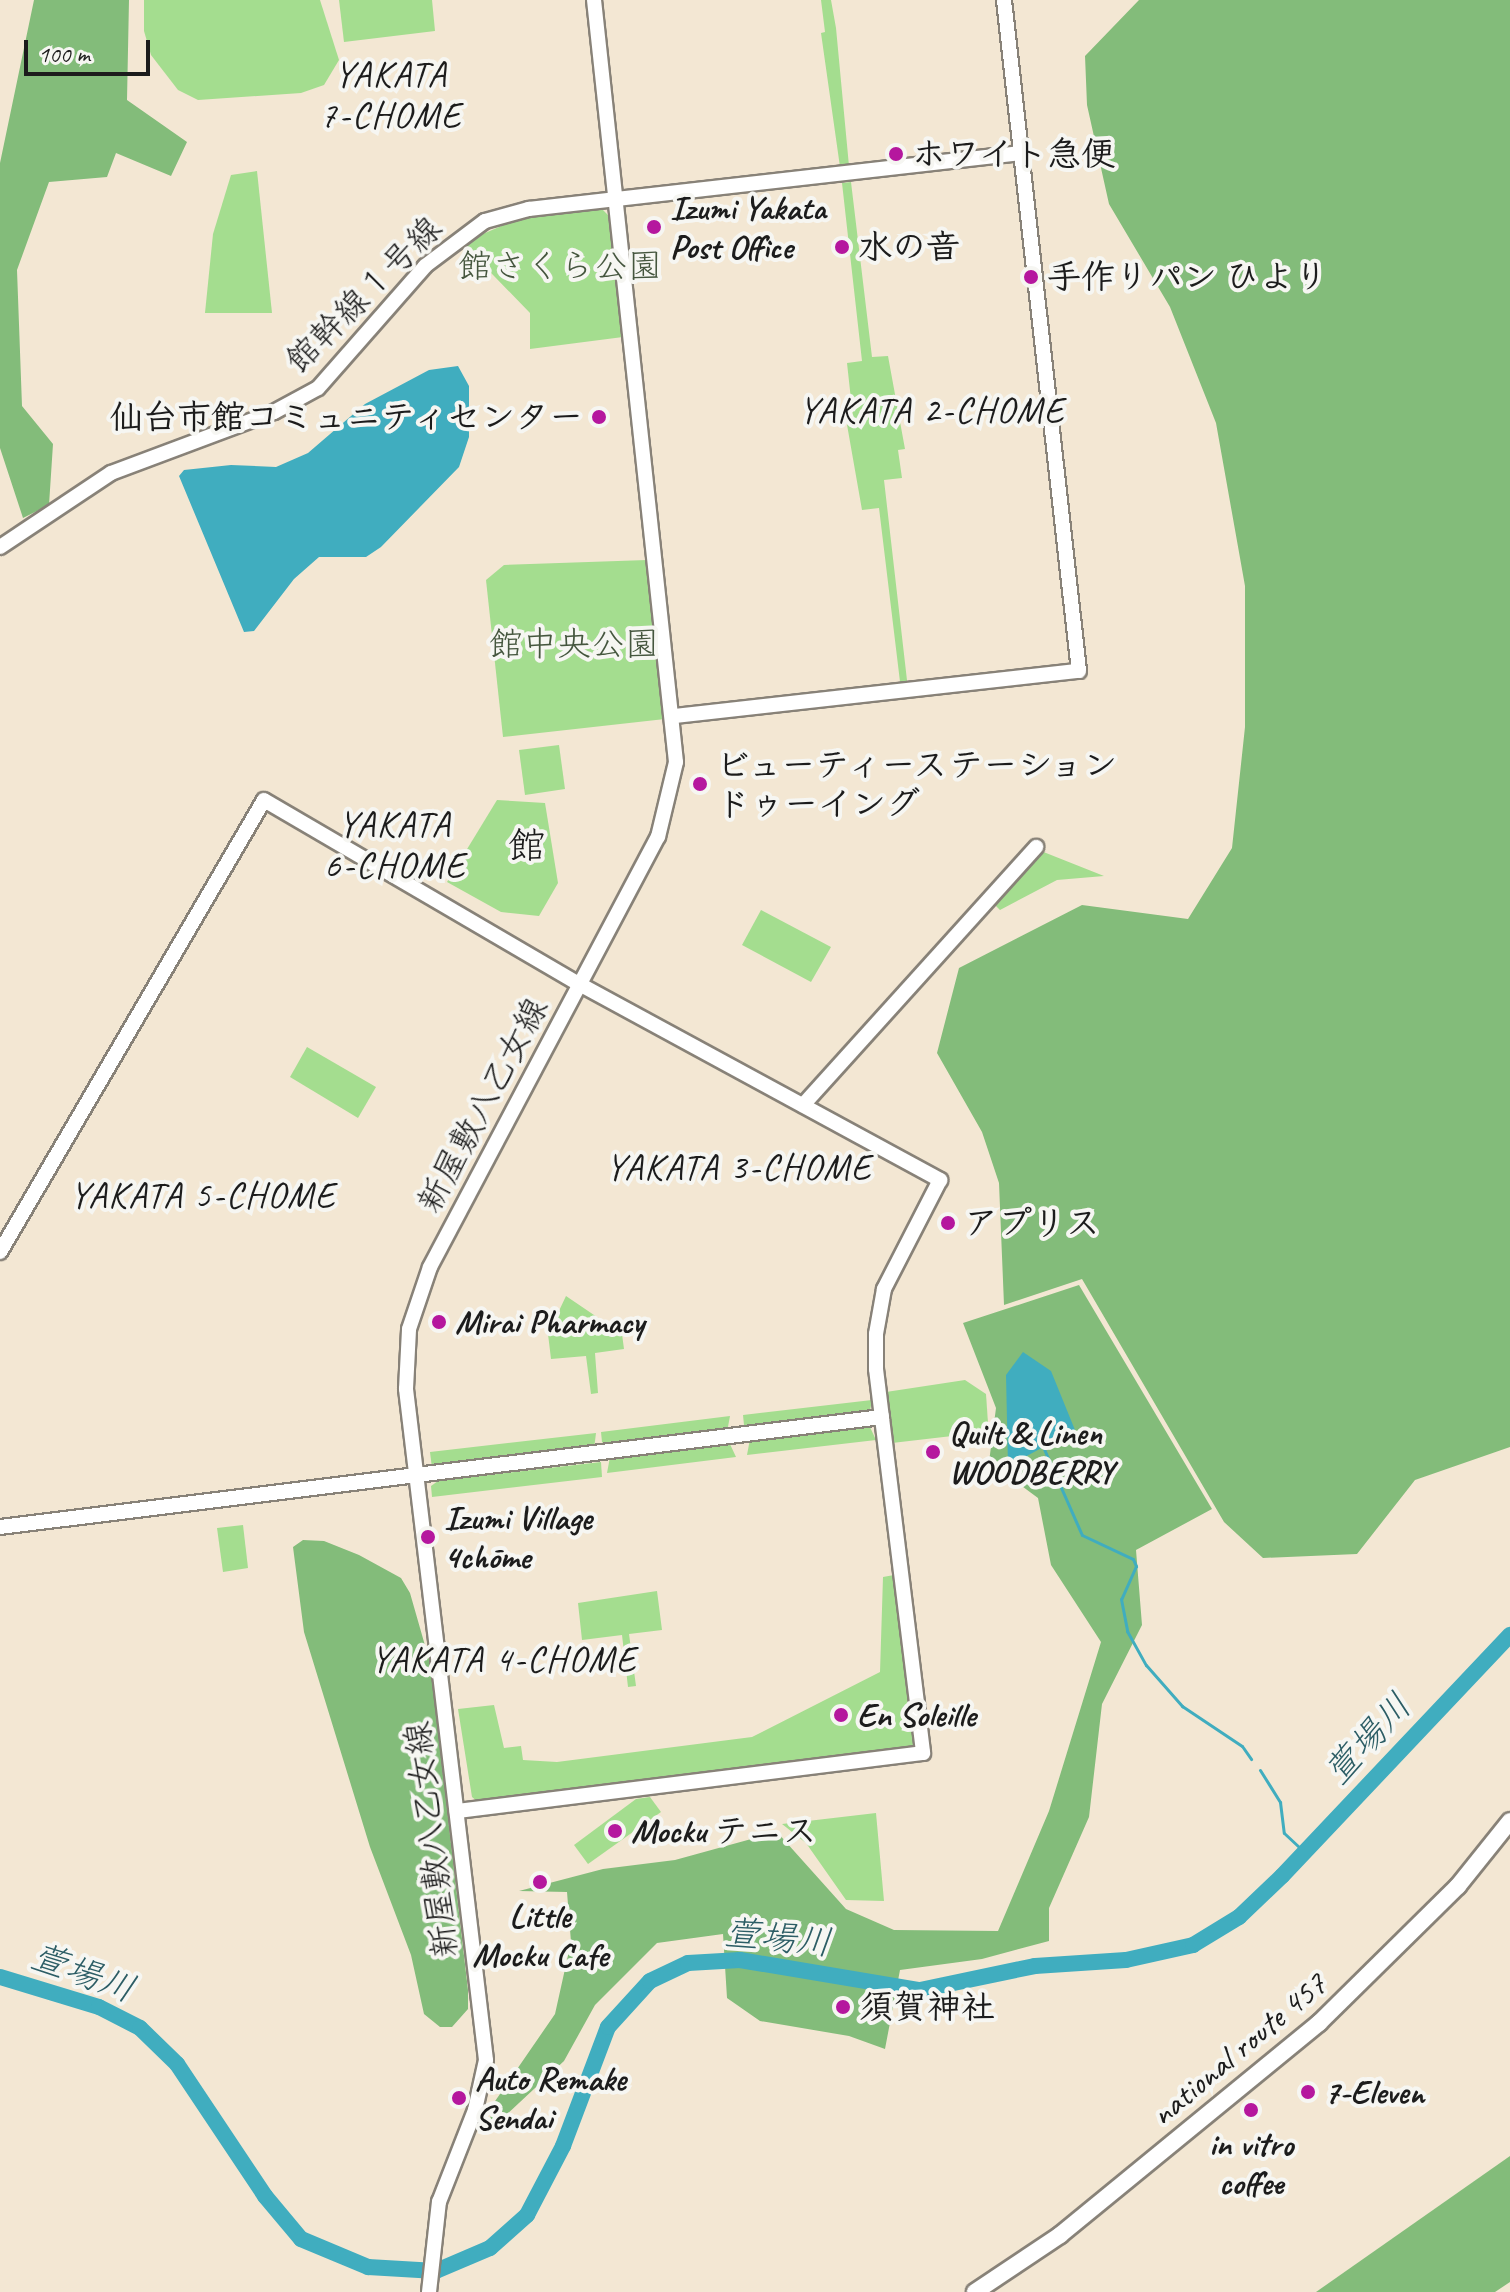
<!DOCTYPE html>
<meta charset="utf-8">
<style>
body{margin:0}
#map{position:relative;width:1510px;height:2292px;overflow:hidden;background:#f3e7d3;font-family:Caveat,"Klee One",sans-serif}
div>[style]{position:absolute}
.green>*{inset:0;background:#a4dd8f}
.forest>*{inset:0;background:#83bc7a}
.water>*{inset:0;background:#40adbf}
.stream>*{height:3px;margin:-1.5px;padding:0 1.5px;transform-origin:1.5px;border-radius:1.5px;background:#40adbf}
.river>*{height:16px;margin:-8px;padding:0 8px;transform-origin:8px;border-radius:8px;background:#40adbf}
.roads{filter:drop-shadow(2px 0 #888278) drop-shadow(-2px 0 #888278) drop-shadow(0 2px #888278) drop-shadow(0 -2px #888278)}
.secondary>*{height:14px;margin:-7px;padding:0 7px;transform-origin:7px;border-radius:7px;background:#fff}
.highway>*{height:16px;margin:-8px;padding:0 8px;transform-origin:8px;border-radius:8px;background:#fff}
.dots>*{width:22px;height:22px;translate:-50% -50%;box-sizing:border-box;border:4px solid #f6f6f2;border-radius:50%}
span{translate:-50% -50%;white-space:nowrap;text-align:center;line-height:1.15;-webkit-text-stroke:8px #f6f6f2;paint-order:stroke}
.poi-label{font-size:34px;color:#1c1c1c;font-weight:700}
.left{translate:0 -50%;text-align:left}
.right{translate:-100% -50%;text-align:right}
.park-label{font-size:34px;color:#45563e}
.street-label{font-size:34px;color:#1c1c1c}
.neighbourhood-label{font-size:36px;color:#1c1c1c;letter-spacing:2px}
.water-label{font-size:36px;color:#2c5d65;font-style:italic}
.quarter-label{font-size:38px;color:#1c1c1c}
.scale{position:absolute;left:24px;top:40px;width:126px;height:36px;box-sizing:border-box;border:4px solid #1c1c1c;border-top:0;padding-left:10px;font-size:24px;line-height:28px;white-space:nowrap;color:#1c1c1c;-webkit-text-stroke:6px #f6f6f2;paint-order:stroke}
</style>
<div id="map">
<div class="green">
<div style="clip-path:polygon(144px 0,320px 0,339px 60px,324px 85px,301px 93px,198px 100px,178px 90px,151px 55px,144px 31px)"></div>
<div style="clip-path:polygon(339px 0,432px 0,435px 31px,344px 42px)"></div>
<div style="clip-path:polygon(821px 0,831px 0,836px 28px,849px 166px,840px 167px,821px 33px,825px 32px)"></div>
<div style="clip-path:polygon(257px 171px,272px 313px,205px 313px,213px 234px,231px 175px)"></div>
<div style="clip-path:polygon(851px 182px,872px 357px,888px 356px,905px 449px,898px 450px,902px 478px,884px 480px,908px 689px,901px 690px,879px 508px,862px 510px,846px 419px,853px 418px,847px 363px,862px 361px,842px 183px)"></div>
<div style="clip-path:polygon(601px 208px,608px 215px,623px 337px,530px 349px,530px 313px,462px 243px,522px 217px)"></div>
<div style="clip-path:polygon(647px 560px,665px 719px,503px 737px,486px 580px,504px 565px)"></div>
<div style="clip-path:polygon(559px 745px,565px 789px,525px 795px,519px 750px)"></div>
<div style="clip-path:polygon(497px 800px,545px 803px,558px 883px,539px 916px,501px 912px,447px 882px)"></div>
<div style="clip-path:polygon(1041px 851px,1104px 876px,1057px 880px,1000px 910px,995px 905px)"></div>
<div style="clip-path:polygon(761px 910px,831px 947px,811px 982px,742px 945px)"></div>
<div style="clip-path:polygon(307px 1047px,376px 1087px,358px 1118px,290px 1077px)"></div>
<div style="clip-path:polygon(566px 1296px,622px 1334px,624px 1349px,595px 1353px,598px 1393px,591px 1394px,586px 1356px,551px 1359px,548px 1334px)"></div>
<div style="clip-path:polygon(965px 1380px,986px 1394px,988px 1423px,978px 1433px,892px 1443px,886px 1392px)"></div>
<div style="clip-path:polygon(872px 1400px,869px 1416px,749px 1430px,744px 1425px,743px 1415px)"></div>
<div style="clip-path:polygon(730px 1416px,727px 1432px,607px 1447px,602px 1442px,601px 1432px)"></div>
<div style="clip-path:polygon(869px 1425px,876px 1440px,747px 1455px,750px 1439px)"></div>
<div style="clip-path:polygon(596px 1433px,594px 1449px,432px 1468px,430px 1452px)"></div>
<div style="clip-path:polygon(729px 1442px,736px 1457px,607px 1473px,610px 1457px)"></div>
<div style="clip-path:polygon(601px 1462px,602px 1477px,432px 1497px,431px 1486px,438px 1481px)"></div>
<div style="clip-path:polygon(243px 1525px,248px 1568px,223px 1572px,217px 1528px)"></div>
<div style="clip-path:polygon(894px 1575px,915px 1746px,907px 1752px,478px 1802px,472px 1797px,458px 1709px,494px 1705px,504px 1748px,521px 1746px,523px 1760px,557px 1762px,752px 1737px,880px 1672px,883px 1577px)"></div>
<div style="clip-path:polygon(657px 1591px,662px 1630px,629px 1634px,636px 1686px,628px 1687px,622px 1635px,582px 1640px,578px 1603px)"></div>
<div style="clip-path:polygon(650px 1797px,661px 1812px,588px 1864px,574px 1845px,636px 1799px)"></div>
<div style="clip-path:polygon(876px 1813px,884px 1901px,846px 1900px,806px 1843px,782px 1824px)"></div>
</div>
<div class="forest">
<div style="clip-path:polygon(34px 0,129px 0,127px 100px,187px 142px,171px 176px,116px 153px,107px 177px,49px 182px,17px 270px,22px 406px,53px 444px,49px 505px,23px 518px,0 448px,0 163px)"></div>
<div style="clip-path:polygon(1139px 0,1510px 0,1510px 1447px,1415px 1480px,1357px 1554px,1263px 1558px,1224px 1522px,1082px 1279px,1004px 1305px,999px 1183px,982px 1132px,937px 1053px,959px 968px,1082px 905px,1188px 919px,1232px 848px,1245px 727px,1245px 586px,1216px 423px,1170px 307px,1109px 204px,1087px 105px,1085px 56px)"></div>
<div style="clip-path:polygon(1079px 1285px,1212px 1509px,1136px 1550px,1142px 1625px,1102px 1704px,1089px 1817px,1049px 1908px,1049px 1941px,982px 1959px,900px 1970px,885px 2049px,849px 2036px,760px 2021px,727px 1998px,723px 1934px,657px 1943px,595px 2005px,564px 2061px,490px 2130px,491px 2107px,555px 2014px,571px 1942px,567px 1892px,519px 1891px,603px 1869px,675px 1860px,777px 1832px,846px 1909px,894px 1930px,998px 1931px,1049px 1811px,1101px 1642px,1051px 1565px,1038px 1498px,989px 1462px,996px 1408px,963px 1323px)"></div>
<div style="clip-path:polygon(303px 1540px,324px 1541px,359px 1555px,401px 1578px,410px 1593px,430px 1663px,468px 1990px,468px 2009px,452px 2027px,440px 2027px,424px 2014px,411px 1955px,370px 1847px,304px 1632px,293px 1547px)"></div>
<div style="clip-path:polygon(1510px 2156px,1510px 2282px,1495px 2292px,1316px 2292px)"></div>
</div>
<div class="water">
<div style="clip-path:polygon(458px 366px,469px 386px,469px 437px,459px 467px,381px 547px,366px 557px,319px 557px,294px 579px,254px 631px,244px 632px,179px 476px,184px 470px,231px 465px,276px 467px,308px 453px,365px 404px,429px 370px)"></div>
<div style="clip-path:polygon(1023px 1352px,1051px 1371px,1075px 1430px,1008px 1466px,1006px 1375px)"></div>
</div>
<div class="stream">
<div style="left:1044px;top:1449px;width:94px;rotate:66.2deg"></div>
<div style="left:1082px;top:1535px;width:56px;rotate:25.2deg"></div>
<div style="left:1133px;top:1559px;width:8px;rotate:67deg"></div>
<div style="left:1136px;top:1566px;width:36px;rotate:114deg"></div>
<div style="left:1121px;top:1599px;width:33px;rotate:79deg"></div>
<div style="left:1127px;top:1631px;width:39px;rotate:61deg"></div>
<div style="left:1146px;top:1665px;width:55px;rotate:48.7deg"></div>
<div style="left:1182px;top:1706px;width:72px;rotate:33.7deg"></div>
<div style="left:1242px;top:1746px;width:16px;rotate:55deg"></div>
<div style="left:1260px;top:1770px;width:38px;rotate:58deg"></div>
<div style="left:1280px;top:1802px;width:31px;rotate:83deg"></div>
<div style="left:1284px;top:1833px;width:26px;rotate:43deg"></div>
</div>
<div class="river">
<div style="left:0;top:1977px;width:103px;rotate:16.9deg"></div>
<div style="left:99px;top:2007px;width:46px;rotate:27.1deg"></div>
<div style="left:140px;top:2028px;width:52px;rotate:44.2deg"></div>
<div style="left:177px;top:2064px;width:159px;rotate:56.3deg"></div>
<div style="left:265px;top:2196px;width:56px;rotate:50.1deg"></div>
<div style="left:301px;top:2239px;width:73px;rotate:22.7deg"></div>
<div style="left:368px;top:2267px;width:68px;rotate:3.4deg"></div>
<div style="left:436px;top:2271px;width:59px;rotate:-23.1deg"></div>
<div style="left:490px;top:2248px;width:50px;rotate:-41.7deg"></div>
<div style="left:527px;top:2215px;width:78px;rotate:-62.4deg"></div>
<div style="left:563px;top:2146px;width:127px;rotate:-69.3deg"></div>
<div style="left:608px;top:2027px;width:62px;rotate:-47.6deg"></div>
<div style="left:650px;top:1981px;width:42px;rotate:-25.3deg"></div>
<div style="left:688px;top:1963px;width:52px;rotate:-3.3deg"></div>
<div style="left:740px;top:1960px;width:182px;rotate:9.5deg"></div>
<div style="left:920px;top:1990px;width:117px;rotate:-11.8deg"></div>
<div style="left:1035px;top:1966px;width:91px;rotate:-3.8deg"></div>
<div style="left:1126px;top:1960px;width:69px;rotate:-12.6deg"></div>
<div style="left:1193px;top:1945px;width:54px;rotate:-31.3deg"></div>
<div style="left:1239px;top:1917px;width:59px;rotate:-43.6deg"></div>
<div style="left:1282px;top:1876px;width:332px;rotate:-46.6deg"></div>
</div>
<div class="roads">
<div class="secondary">
<div style="left:0;top:547px;width:133px;rotate:-33.7deg"></div>
<div style="left:111px;top:473px;width:174px;rotate:-20.5deg"></div>
<div style="left:274px;top:412px;width:50px;rotate:-28.6deg"></div>
<div style="left:318px;top:388px;width:162px;rotate:-48.7deg"></div>
<div style="left:425px;top:266px;width:75px;rotate:-36.9deg"></div>
<div style="left:485px;top:221px;width:46px;rotate:-15.3deg"></div>
<div style="left:529px;top:209px;width:495px;rotate:-6.5deg"></div>
<div style="left:675px;top:716px;width:406px;rotate:-6.4deg"></div>
<div style="left:1079px;top:671px;width:675px;rotate:-96.38deg"></div>
<div style="left:803px;top:1105px;width:348px;rotate:-47.9deg"></div>
<div style="left:0;top:1252px;width:523px;rotate:-59.71deg"></div>
<div style="left:264px;top:800px;width:367px;rotate:30.3deg"></div>
<div style="left:581px;top:985px;width:409px;rotate:28.5deg"></div>
<div style="left:940px;top:1180px;width:123px;rotate:117.2deg"></div>
<div style="left:884px;top:1289px;width:46px;rotate:100.1deg"></div>
<div style="left:876px;top:1334px;width:35px;rotate:90deg"></div>
<div style="left:876px;top:1369px;width:387px;rotate:83deg"></div>
<div style="left:923px;top:1753px;width:470px;rotate:172.9deg"></div>
<div style="left:0;top:1527px;width:889px;rotate:-7.11deg"></div>
<div style="left:429px;top:2292px;width:91px;rotate:-83.7deg"></div>
<div style="left:439px;top:2202px;width:99px;rotate:-68.6deg"></div>
<div style="left:475px;top:2110px;width:51px;rotate:-77.6deg"></div>
<div style="left:486px;top:2060px;width:676px;rotate:-96.8deg"></div>
<div style="left:406px;top:1389px;width:60px;rotate:-87.1deg"></div>
<div style="left:409px;top:1329px;width:65px;rotate:-71.3deg"></div>
<div style="left:430px;top:1267px;width:487px;rotate:-62.1deg"></div>
<div style="left:658px;top:837px;width:77px;rotate:-76.5deg"></div>
<div style="left:676px;top:762px;width:766px;rotate:-96.14deg"></div>
</div>
<div class="highway">
<div style="left:975px;top:2292px;width:102px;rotate:-33.8deg"></div>
<div style="left:1060px;top:2235px;width:335px;rotate:-39.3deg"></div>
<div style="left:1319px;top:2023px;width:195px;rotate:-44.6deg"></div>
<div style="left:1458px;top:1886px;width:83px;rotate:-51.3deg"></div>
</div>
</div>
<div class="dots">
<div style="left:896px;top:154px;background:#b5179e"></div>
<div style="left:654px;top:227px;background:#b5179e"></div>
<div style="left:842px;top:247px;background:#b5179e"></div>
<div style="left:1031px;top:277px;background:#b5179e"></div>
<div style="left:599px;top:417px;background:#b5179e"></div>
<div style="left:700px;top:784px;background:#b5179e"></div>
<div style="left:948px;top:1223px;background:#b5179e"></div>
<div style="left:439px;top:1322px;background:#b5179e"></div>
<div style="left:933px;top:1452px;background:#b5179e"></div>
<div style="left:428px;top:1537px;background:#b5179e"></div>
<div style="left:841px;top:1715px;background:#b5179e"></div>
<div style="left:615px;top:1831px;background:#b5179e"></div>
<div style="left:540px;top:1882px;background:#b5179e"></div>
<div style="left:843px;top:2007px;background:#b5179e"></div>
<div style="left:1308px;top:2092px;background:#b5179e"></div>
<div style="left:459px;top:2098px;background:#b5179e"></div>
<div style="left:1251px;top:2110px;background:#b5179e"></div>
</div>
<div class="poi-label">
<span class="left" style="left:912px;top:154px">ホワイト急便</span>
<span class="left" style="left:670px;top:227px">Izumi Yakata<br>Post Office</span>
<span class="left" style="left:858px;top:247px">水の音</span>
<span class="left" style="left:1047px;top:277px">手作りパン ひより</span>
<span class="right" style="left:583px;top:417px">仙台市館コミュニティセンター</span>
<span class="left" style="left:716px;top:784px">ビューティーステーション<br>ドゥーイング</span>
<span class="left" style="left:964px;top:1223px">アプリス</span>
<span class="left" style="left:455px;top:1322px">Mirai Pharmacy</span>
<span class="left" style="left:949px;top:1452px">Quilt &amp; Linen<br>WOODBERRY</span>
<span class="left" style="left:444px;top:1537px">Izumi Village<br>4chōme</span>
<span class="left" style="left:857px;top:1715px">En Soleille</span>
<span class="left" style="left:631px;top:1831px">Mocku テニス</span>
<span style="left:540px;top:1935px">Little<br>Mocku Cafe</span>
<span class="left" style="left:859px;top:2007px">須賀神社</span>
<span class="left" style="left:475px;top:2098px">Auto Remake<br>Sendai</span>
<span class="left" style="left:1324px;top:2092px">7-Eleven</span>
<span style="left:1251px;top:2163px">in vitro<br>coffee</span>
</div>
<div class="park-label">
<span style="left:560px;top:266px">館さくら公園</span>
<span style="left:574px;top:644px">館中央公園</span>
</div>
<div class="street-label">
<span style="left:363px;top:294px;rotate:-45deg">館幹線１号線</span>
<span style="left:482px;top:1105px;rotate:-62deg">新屋敷八乙女線</span>
<span style="left:431px;top:1840px;rotate:-97deg">新屋敷八乙女線</span>
<span style="left:1238px;top:2049px;rotate:-40deg">national route 457</span>
</div>
<div class="neighbourhood-label">
<span style="left:391px;top:95px">YAKATA<br>7-CHOME</span>
<span style="left:932px;top:411px">YAKATA 2-CHOME</span>
<span style="left:395px;top:845px">YAKATA<br>6-CHOME</span>
<span style="left:739px;top:1168px">YAKATA 3-CHOME</span>
<span style="left:203px;top:1196px">YAKATA 5-CHOME</span>
<span style="left:504px;top:1660px">YAKATA 4-CHOME</span>
</div>
<div class="water-label">
<span style="left:1368px;top:1739px;rotate:-47deg">萱場川</span>
<span style="left:778px;top:1938px;rotate:6deg">萱場川</span>
<span style="left:83px;top:1973px;rotate:20deg">萱場川</span>
</div>
<div class="quarter-label">
<span style="left:527px;top:846px">館</span>
</div>
<div class="scale">100 m</div>
</div>
